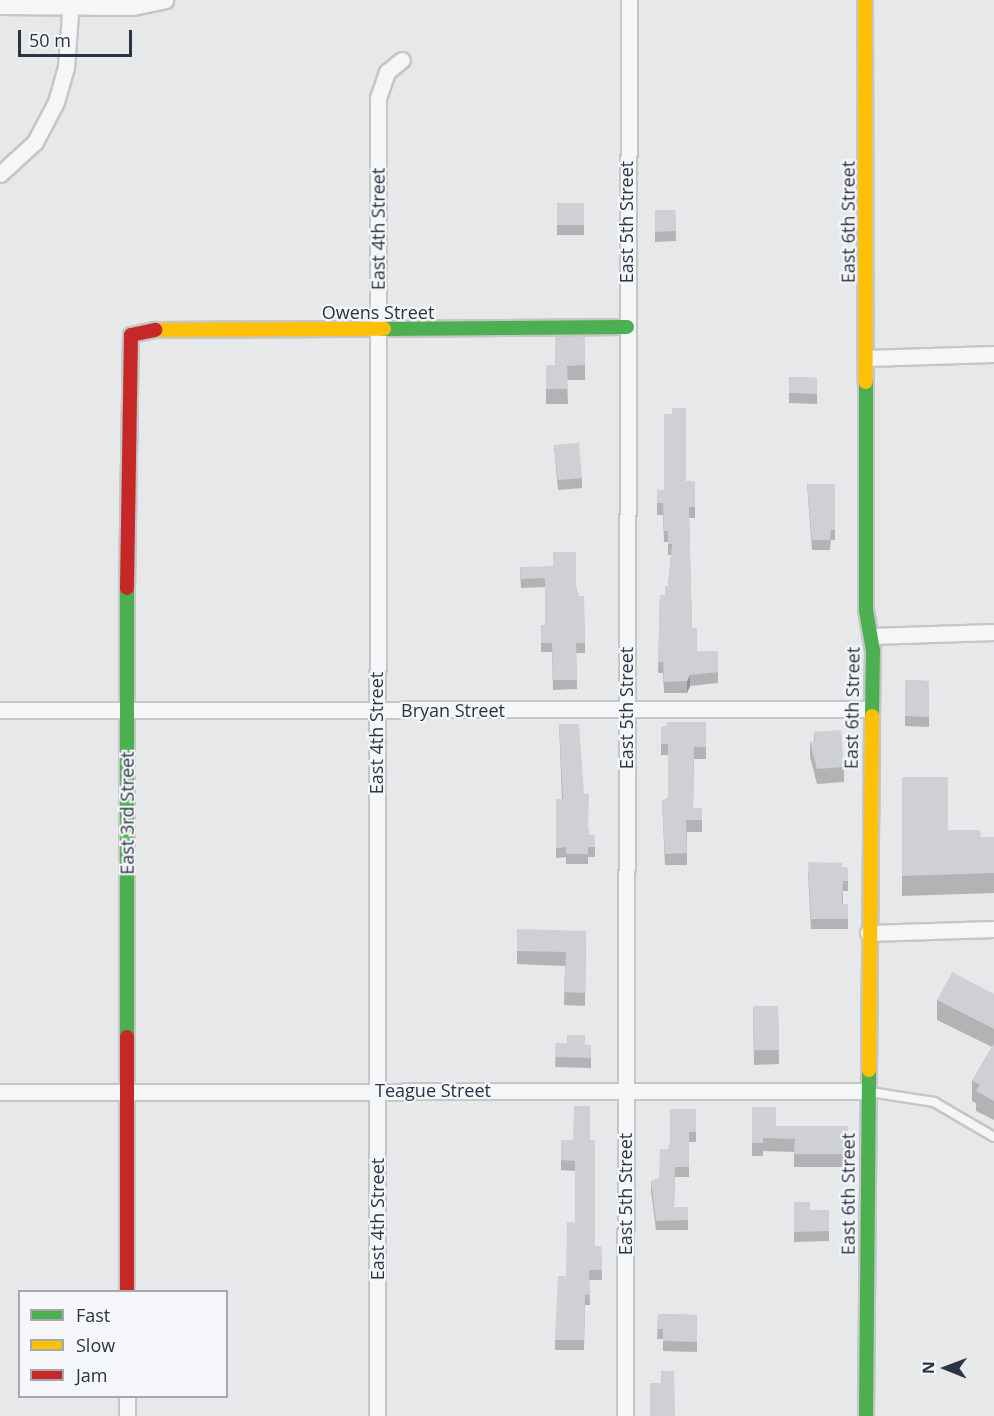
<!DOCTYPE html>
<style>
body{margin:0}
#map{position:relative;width:994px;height:1416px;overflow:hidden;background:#e6e8ea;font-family:"Open Sans",sans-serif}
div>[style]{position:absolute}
.roads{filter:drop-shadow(2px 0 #c4c6c8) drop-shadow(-2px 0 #c4c6c8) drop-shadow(0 2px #c4c6c8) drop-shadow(0 -2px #c4c6c8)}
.lane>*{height:8px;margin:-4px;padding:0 4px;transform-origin:4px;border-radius:4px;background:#f5f6f7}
.street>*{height:15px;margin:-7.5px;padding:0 7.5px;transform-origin:7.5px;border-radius:7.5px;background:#f5f6f7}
.fast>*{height:14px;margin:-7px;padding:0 7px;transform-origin:7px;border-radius:7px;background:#4caf50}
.slow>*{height:14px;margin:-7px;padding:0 7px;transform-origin:7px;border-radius:7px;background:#ffc107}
.jam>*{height:14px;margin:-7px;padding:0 7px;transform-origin:7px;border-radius:7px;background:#c62828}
.wall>*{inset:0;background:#b1b3b5}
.shaded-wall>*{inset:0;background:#909294}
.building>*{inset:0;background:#ced0d3}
span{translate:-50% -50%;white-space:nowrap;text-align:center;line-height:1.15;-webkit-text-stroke:4.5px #f4f6f9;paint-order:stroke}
.street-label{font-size:18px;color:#2b3445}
.legend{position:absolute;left:18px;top:1290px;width:210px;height:108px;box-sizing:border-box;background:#f4f6f9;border:2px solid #a4a8b1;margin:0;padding:8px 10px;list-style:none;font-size:18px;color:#2b3445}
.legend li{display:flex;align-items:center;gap:12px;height:30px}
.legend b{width:30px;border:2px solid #a4a8b1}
.north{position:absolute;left:916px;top:1338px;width:60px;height:60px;-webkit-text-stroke:4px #f4f6f9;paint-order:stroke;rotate:271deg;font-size:16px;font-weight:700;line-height:24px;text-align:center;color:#2b3445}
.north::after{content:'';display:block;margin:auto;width:21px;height:27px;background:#2b3445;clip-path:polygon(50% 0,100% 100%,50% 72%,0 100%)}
.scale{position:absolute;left:18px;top:30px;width:114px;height:27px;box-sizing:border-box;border:3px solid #2b3445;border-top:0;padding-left:8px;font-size:18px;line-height:21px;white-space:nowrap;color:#2b3445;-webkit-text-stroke:4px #f4f6f9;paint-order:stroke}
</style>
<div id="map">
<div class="roads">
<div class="lane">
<div style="left:870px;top:1092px;width:65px;rotate:8.9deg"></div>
<div style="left:934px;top:1102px;width:69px;rotate:30.3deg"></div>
</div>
<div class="street">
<div style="left:0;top:6px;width:133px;rotate:0.4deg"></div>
<div style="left:133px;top:7px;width:33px;rotate:-12deg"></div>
<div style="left:0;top:174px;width:47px;rotate:-42.4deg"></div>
<div style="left:35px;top:142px;width:45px;rotate:-62.3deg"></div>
<div style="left:56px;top:102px;width:36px;rotate:-74deg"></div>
<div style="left:66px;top:67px;width:67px;rotate:-85.7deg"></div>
<div style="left:866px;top:358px;width:128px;rotate:-1.8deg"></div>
<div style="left:871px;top:636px;width:123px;rotate:-1.9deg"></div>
<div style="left:0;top:710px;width:871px;rotate:-0.07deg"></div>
<div style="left:868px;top:933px;width:126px;rotate:-1.8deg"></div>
<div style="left:0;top:1092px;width:866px;rotate:-0.07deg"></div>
<div style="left:127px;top:1396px;width:20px;rotate:90deg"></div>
<div style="left:377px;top:1416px;width:1318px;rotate:-89.96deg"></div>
<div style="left:378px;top:98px;width:28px;rotate:-71deg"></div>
<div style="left:387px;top:72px;width:19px;rotate:-39deg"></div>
<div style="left:625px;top:1416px;width:1416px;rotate:-89.84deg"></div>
</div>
<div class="fast">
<div style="left:384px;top:329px;width:243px;rotate:-0.5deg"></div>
<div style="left:866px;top:382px;width:228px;rotate:90deg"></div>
<div style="left:866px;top:610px;width:42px;rotate:80.3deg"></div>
<div style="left:873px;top:651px;width:65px;rotate:90.9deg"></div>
<div style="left:127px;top:588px;width:449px;rotate:90deg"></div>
<div style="left:866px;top:1416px;width:346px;rotate:-89.5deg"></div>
</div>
<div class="slow">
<div style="left:865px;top:0;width:382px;rotate:89.9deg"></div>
<div style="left:155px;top:330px;width:229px;rotate:-0.3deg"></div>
<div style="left:869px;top:1070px;width:354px;rotate:-89.5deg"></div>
</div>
<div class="jam">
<div style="left:127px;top:588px;width:253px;rotate:-89.1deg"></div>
<div style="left:131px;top:335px;width:25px;rotate:-12deg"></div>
<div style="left:127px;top:1037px;width:255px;rotate:90deg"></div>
</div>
</div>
<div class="wall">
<div style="clip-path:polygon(557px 203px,584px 203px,584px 235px,557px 235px)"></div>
<div style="clip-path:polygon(655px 210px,675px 210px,676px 241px,655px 242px)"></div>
<div style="clip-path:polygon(585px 337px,585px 380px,567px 380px,568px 404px,546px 404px,546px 366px,555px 365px)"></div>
<div style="clip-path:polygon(789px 377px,817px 378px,817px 404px,789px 403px)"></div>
<div style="clip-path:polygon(554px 445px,582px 478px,582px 488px,558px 490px)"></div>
<div style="clip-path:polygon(686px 481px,695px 482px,695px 518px,689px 518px,692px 628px,697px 651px,718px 672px,718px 683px,690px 686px,687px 693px,664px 693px,663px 673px,658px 673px,660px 595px,665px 595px,668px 586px,671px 555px,668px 555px,668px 542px,664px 542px,663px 515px,657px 515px,657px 490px,664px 490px)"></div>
<div style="clip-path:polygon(807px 484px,835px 484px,835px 540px,831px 540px,830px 550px,812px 550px)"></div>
<div style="clip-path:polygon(520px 567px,576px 586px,585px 626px,585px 653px,576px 653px,577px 689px,553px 690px,552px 652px,541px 652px,541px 625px,545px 625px,545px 587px,521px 588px)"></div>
<div style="clip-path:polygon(905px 680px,929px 681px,929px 727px,905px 726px)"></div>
<div style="clip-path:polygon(706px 722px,706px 759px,694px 759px,693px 808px,702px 808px,702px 832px,687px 832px,687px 865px,665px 865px,662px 801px,668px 798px,668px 755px,661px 755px,661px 727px)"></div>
<div style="clip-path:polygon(559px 724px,584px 794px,589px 835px,595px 836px,595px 857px,588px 857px,588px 864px,566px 864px,566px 857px,556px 858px,556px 799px,562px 799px)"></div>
<div style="clip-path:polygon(814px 732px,844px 767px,844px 782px,817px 784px,810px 757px,810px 742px,814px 742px)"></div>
<div style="clip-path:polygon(902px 777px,948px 830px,981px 837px,994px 837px,994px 893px,902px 896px)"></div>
<div style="clip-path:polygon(842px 867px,848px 868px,848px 891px,843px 891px,843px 904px,848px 904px,848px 929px,811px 929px,808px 872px)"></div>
<div style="clip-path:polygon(586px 931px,585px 1006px,564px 1005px,565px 966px,517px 964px,517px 951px)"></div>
<div style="clip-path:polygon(994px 994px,994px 1120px,976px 1111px,976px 1103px,972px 1101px,972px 1081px,992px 1047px,937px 1020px,937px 1000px)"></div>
<div style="clip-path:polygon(753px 1006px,778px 1006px,779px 1064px,754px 1065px)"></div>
<div style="clip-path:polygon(556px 1043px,591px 1045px,591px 1068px,555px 1067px)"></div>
<div style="clip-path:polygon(752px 1107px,776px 1126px,848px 1126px,848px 1167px,794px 1167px,794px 1152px,763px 1151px,763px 1156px,752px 1156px)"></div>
<div style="clip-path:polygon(696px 1109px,696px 1142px,689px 1142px,689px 1177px,675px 1177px,674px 1207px,688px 1207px,688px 1230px,656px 1230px,651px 1191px,651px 1181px,659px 1178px,668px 1149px)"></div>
<div style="clip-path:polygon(561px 1140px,590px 1140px,595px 1246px,601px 1246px,602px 1280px,589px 1280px,590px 1305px,585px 1305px,584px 1350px,555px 1350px,555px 1340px,575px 1222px,575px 1171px,561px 1170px)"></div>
<div style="clip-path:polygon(794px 1202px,810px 1210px,829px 1210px,829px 1241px,794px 1242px)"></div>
<div style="clip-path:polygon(658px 1314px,697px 1315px,697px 1352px,663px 1351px,663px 1339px,657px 1339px)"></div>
</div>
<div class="shaded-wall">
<div style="clip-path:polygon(690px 675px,690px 686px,687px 693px,687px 681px)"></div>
</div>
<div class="building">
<div style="clip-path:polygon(557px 203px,584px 203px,584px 225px,557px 225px)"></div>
<div style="clip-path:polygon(655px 210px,675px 210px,676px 231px,655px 232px)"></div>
<div style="clip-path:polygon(555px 337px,585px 337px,585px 365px,567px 366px,568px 389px,546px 389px,546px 366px,555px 365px)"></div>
<div style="clip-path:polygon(789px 377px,817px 378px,817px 394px,789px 393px)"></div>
<div style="clip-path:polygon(672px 408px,686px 408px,686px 481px,695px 482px,695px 507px,689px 507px,692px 628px,697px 628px,697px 651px,718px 651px,718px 672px,690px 675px,687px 681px,664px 682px,663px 662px,658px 662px,660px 595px,665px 595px,665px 586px,668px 586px,672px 544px,668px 544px,668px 531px,664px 531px,663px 503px,657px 503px,657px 490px,664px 490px,664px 414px,672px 414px)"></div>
<div style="clip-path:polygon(579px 443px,582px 478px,558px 480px,554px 445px)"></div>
<div style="clip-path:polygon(807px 484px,835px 484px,835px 530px,831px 530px,830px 540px,812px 540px)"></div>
<div style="clip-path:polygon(553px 552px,576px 552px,576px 586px,578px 596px,584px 596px,585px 626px,585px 643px,576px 643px,577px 680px,553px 680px,552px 643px,541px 643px,541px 625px,545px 625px,545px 578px,521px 579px,520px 567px,553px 566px)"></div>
<div style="clip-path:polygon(905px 680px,929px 681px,929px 717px,905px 716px)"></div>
<div style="clip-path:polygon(667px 722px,706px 722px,706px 747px,694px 747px,693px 808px,702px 808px,702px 820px,686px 820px,687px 853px,665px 854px,662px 801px,668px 798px,668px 744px,661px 744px,661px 727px,667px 727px)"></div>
<div style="clip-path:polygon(559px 724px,579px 724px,584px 794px,589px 794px,588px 829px,589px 835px,595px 836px,595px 847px,588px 847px,588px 854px,566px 854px,566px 847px,556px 848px,556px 799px,563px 799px)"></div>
<div style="clip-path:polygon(841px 730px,844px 767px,817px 769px,810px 742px,815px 741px,814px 732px)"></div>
<div style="clip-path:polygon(902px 777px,948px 777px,948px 830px,980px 830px,981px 837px,994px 837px,994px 873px,902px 876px)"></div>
<div style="clip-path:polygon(808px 862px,842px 863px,842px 867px,848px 868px,848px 881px,843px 881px,842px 904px,848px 904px,848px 919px,811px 919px)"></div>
<div style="clip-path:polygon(517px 929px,586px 931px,585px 993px,564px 992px,566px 952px,517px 951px)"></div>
<div style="clip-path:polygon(952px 972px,994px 994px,994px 1029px,937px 1000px)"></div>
<div style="clip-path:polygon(753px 1006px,778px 1006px,779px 1050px,754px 1050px)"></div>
<div style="clip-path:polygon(567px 1035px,585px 1035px,585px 1045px,591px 1045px,591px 1058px,555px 1057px,556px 1043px,567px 1043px)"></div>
<div style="clip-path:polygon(994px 1044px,994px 1101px,976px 1091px,980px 1085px,972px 1081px)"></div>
<div style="clip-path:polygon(574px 1106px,590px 1106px,590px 1140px,595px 1140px,595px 1246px,601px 1246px,602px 1270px,589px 1270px,590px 1295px,585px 1295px,584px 1340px,555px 1340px,558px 1276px,566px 1276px,567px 1222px,575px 1222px,575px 1161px,561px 1160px,561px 1140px,573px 1140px)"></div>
<div style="clip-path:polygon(752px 1107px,776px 1107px,776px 1126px,848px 1126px,848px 1154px,794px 1154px,795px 1139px,763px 1138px,763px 1143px,752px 1143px)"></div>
<div style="clip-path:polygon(670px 1109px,696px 1109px,696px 1132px,689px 1132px,689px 1167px,675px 1167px,674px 1207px,688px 1207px,688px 1220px,656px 1221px,651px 1181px,659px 1178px,660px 1149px,668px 1149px,670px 1142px)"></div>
<div style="clip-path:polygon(794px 1202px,810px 1202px,810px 1210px,829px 1210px,829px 1231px,794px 1232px)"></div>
<div style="clip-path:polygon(658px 1314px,697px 1315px,697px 1342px,663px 1341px,663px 1329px,657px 1329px)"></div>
<div style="clip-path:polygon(661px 1371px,674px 1371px,675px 1416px,650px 1416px,650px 1383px,661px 1383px)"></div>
</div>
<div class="street-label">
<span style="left:626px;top:222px;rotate:-90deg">East 5th Street</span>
<span style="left:848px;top:222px;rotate:-90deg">East 6th Street</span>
<span style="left:378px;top:229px;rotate:-90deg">East 4th Street</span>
<span style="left:378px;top:312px">Owens Street</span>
<span style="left:626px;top:708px;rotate:-90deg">East 5th Street</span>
<span style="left:852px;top:708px;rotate:-89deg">East 6th Street</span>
<span style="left:453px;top:710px">Bryan Street</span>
<span style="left:376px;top:733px;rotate:-90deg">East 4th Street</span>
<span style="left:127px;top:813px;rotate:-90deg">East 3rd Street</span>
<span style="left:433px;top:1090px">Teague Street</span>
<span style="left:625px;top:1194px;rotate:-90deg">East 5th Street</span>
<span style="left:848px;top:1194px;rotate:-90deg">East 6th Street</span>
<span style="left:377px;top:1219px;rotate:-90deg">East 4th Street</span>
</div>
<ul class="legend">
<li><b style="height:8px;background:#4caf50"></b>Fast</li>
<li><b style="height:8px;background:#ffc107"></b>Slow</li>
<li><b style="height:8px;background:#c62828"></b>Jam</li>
</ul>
<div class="north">N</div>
<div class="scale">50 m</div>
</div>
